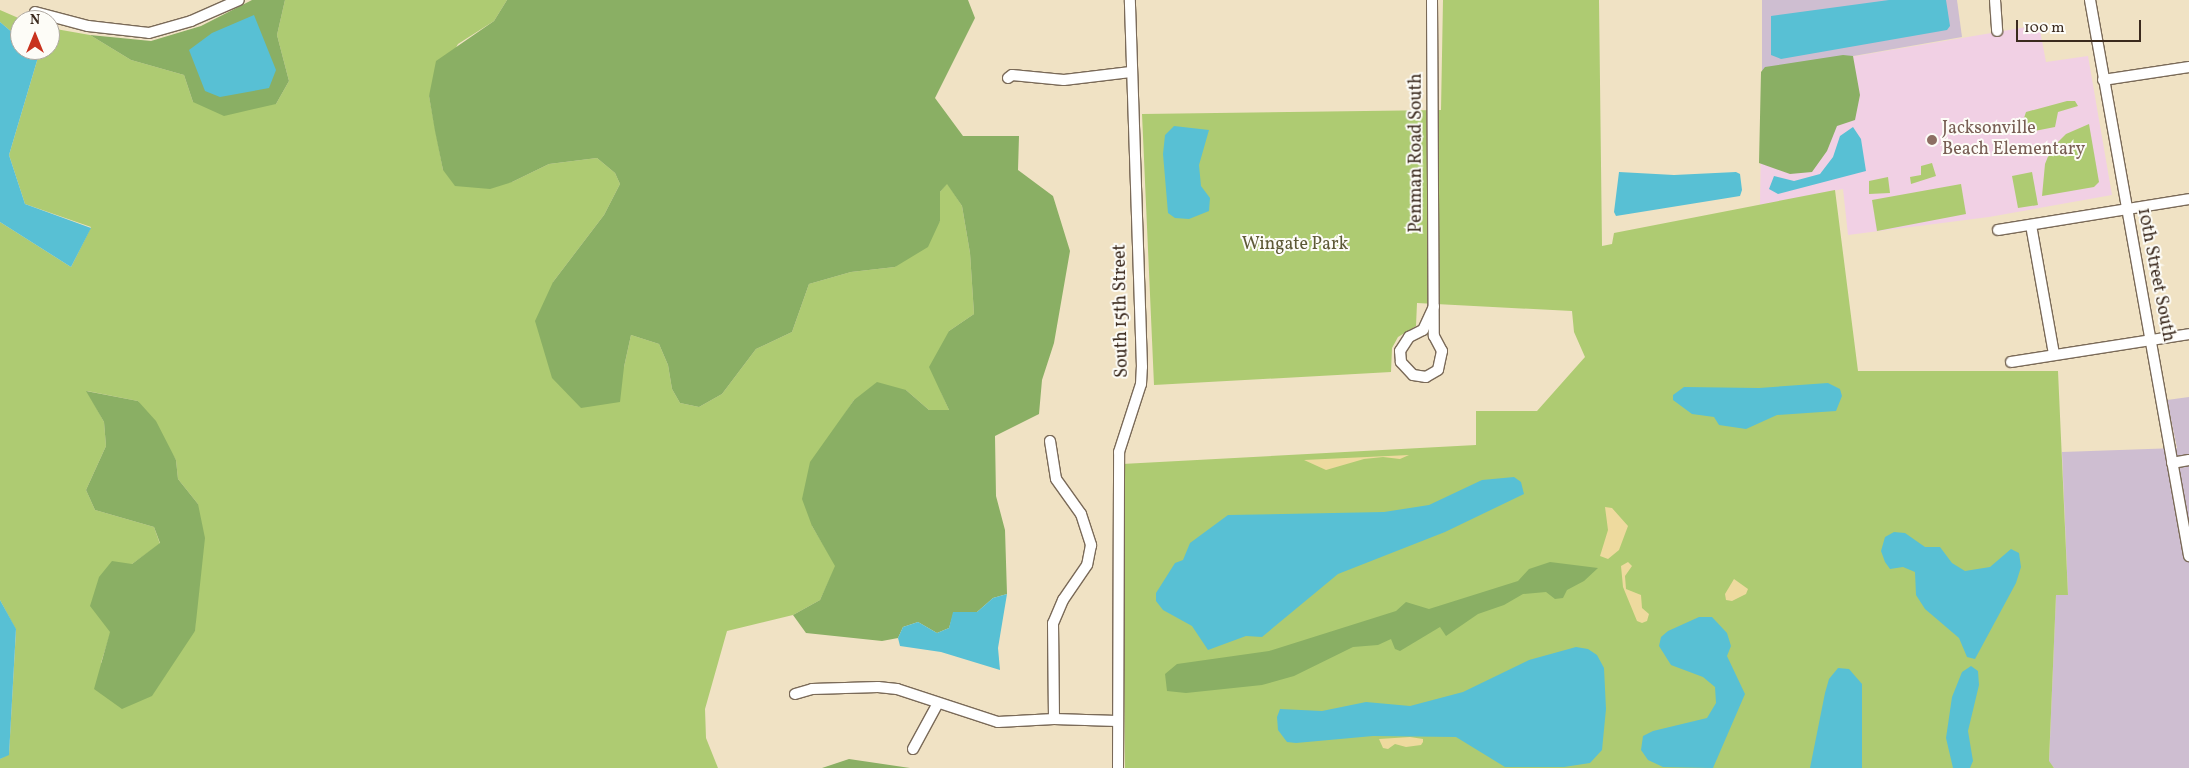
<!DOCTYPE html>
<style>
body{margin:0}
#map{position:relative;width:2189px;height:768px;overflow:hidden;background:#f0e2c4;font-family:Vollkorn,serif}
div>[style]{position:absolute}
.built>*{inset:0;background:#f1d0e4}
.industrial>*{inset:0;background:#cebed1}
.green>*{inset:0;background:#aecb72}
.forest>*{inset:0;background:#8aaf64}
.sand>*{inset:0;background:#eeda9e}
.water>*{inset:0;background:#58c0d4}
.roads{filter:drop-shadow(1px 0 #7a6a58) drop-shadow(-1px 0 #7a6a58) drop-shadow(0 1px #7a6a58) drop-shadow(0 -1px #7a6a58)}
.minor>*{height:10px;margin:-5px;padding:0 5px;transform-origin:5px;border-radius:5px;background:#fff}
.dots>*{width:14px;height:14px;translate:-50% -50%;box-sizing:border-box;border:2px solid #fdfcf7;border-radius:50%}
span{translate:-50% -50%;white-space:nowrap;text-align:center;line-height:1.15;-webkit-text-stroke:4px #fdfcf7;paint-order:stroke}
.education-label{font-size:18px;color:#785e54}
.left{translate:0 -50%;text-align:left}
.street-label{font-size:18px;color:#3b2a1e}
.park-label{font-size:18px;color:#5e5a37}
.north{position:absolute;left:10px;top:10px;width:50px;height:50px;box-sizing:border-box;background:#fdfcf7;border:1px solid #afa8a0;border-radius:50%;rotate:0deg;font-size:14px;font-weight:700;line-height:20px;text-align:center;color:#3b2a1e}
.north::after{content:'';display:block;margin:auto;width:18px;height:22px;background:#c8321e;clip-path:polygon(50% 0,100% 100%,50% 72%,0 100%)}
.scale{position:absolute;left:2016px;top:20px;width:125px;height:22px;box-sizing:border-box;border:2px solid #3b2a1e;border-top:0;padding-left:6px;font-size:15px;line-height:18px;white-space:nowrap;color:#3b2a1e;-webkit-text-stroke:4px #fdfcf7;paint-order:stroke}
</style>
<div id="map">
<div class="built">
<div style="clip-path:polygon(2039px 25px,2046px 62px,2088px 56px,2112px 195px,1989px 217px,1848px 235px,1843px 189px,1760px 205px,1762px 72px)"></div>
</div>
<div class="industrial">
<div style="clip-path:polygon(1762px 0,1957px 0,1962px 37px,1762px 72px)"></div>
<div style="clip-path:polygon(2189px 397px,2189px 768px,2054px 768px,2049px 762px,2056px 594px,2068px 595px,2062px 452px,2177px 448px,2167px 400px)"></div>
</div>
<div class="green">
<div style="clip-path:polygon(evenodd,285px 0,507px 0,494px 21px,458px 44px,429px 96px,443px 170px,512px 182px,549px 164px,597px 158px,615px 173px,620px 184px,604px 215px,553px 282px,624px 367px,631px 335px,659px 344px,668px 365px,672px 389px,680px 403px,699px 407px,722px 394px,756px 349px,792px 332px,809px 284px,851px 272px,895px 267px,940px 221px,940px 192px,947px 183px,962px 206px,970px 253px,974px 314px,949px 331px,941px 392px,949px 410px,929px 410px,906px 390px,854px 400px,840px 421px,812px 526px,836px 566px,820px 600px,793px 615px,727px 631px,705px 709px,706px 738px,718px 768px,0 768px,0 759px,9px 754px,16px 630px,0 600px,0 222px,71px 267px,91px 227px,25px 204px,9px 155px,39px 54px,34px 50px,50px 50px,50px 28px,90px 35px,131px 60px,184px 75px,193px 102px,276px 104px,289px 81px,277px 35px,285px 0,87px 391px,138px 401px,176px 460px,178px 479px,198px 504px,195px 631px,101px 663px,132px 564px,160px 544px,154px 527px,95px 510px,86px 490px,106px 446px,104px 422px,87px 391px)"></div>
<div style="clip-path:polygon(1443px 0,1599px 0,1602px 246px,1612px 244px,1614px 233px,1835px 190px,1858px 371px,2058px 371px,2068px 595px,2056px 595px,2049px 761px,2054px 768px,1125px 768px,1122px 464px,1476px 445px,1476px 411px,1537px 411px,1585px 357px,1574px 332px,1572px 311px,1417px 303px,1416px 326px,1398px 337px,1392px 348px,1391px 372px,1154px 385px,1142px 114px,1441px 110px)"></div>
<div style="clip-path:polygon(0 10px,23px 20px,20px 20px,20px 39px,0 22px)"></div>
<div style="clip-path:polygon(2067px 101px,2075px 101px,2078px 106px,2058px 112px,2055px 127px,2029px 132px,2023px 121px,2026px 112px)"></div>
<div style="clip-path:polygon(2089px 124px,2099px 182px,2094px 187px,2042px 196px,2045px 164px,2051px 149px,2066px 134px)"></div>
<div style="clip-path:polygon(1932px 163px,1936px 176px,1911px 184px,1910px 177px,1921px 175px,1921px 166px)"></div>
<div style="clip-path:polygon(2032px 172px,2038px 205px,2018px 208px,2012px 176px)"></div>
<div style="clip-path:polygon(1888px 177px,1890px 193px,1869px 194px,1869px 181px)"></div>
<div style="clip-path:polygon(1961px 184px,1966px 214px,1877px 231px,1872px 200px)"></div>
</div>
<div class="forest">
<div style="clip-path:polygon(252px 0,285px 0,277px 35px,289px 81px,276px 104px,224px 116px,193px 102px,184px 75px,131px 60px,90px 35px,151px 41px,201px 26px)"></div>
<div style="clip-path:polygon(507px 0,968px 0,975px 18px,935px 98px,963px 136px,1019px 136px,1018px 170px,1053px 196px,1070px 251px,1054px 343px,1042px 380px,1039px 414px,995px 436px,996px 496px,1005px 530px,1007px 594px,993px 598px,977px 612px,954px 612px,949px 628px,937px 633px,918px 622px,903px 627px,898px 638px,882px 641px,806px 633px,793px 615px,820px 600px,835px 566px,812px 526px,802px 499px,810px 462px,854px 400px,877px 382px,906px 390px,929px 410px,949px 410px,929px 367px,949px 331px,974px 314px,970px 253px,962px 206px,947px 184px,940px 192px,940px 221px,928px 247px,895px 267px,851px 272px,809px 284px,792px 332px,756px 349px,722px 394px,699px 407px,680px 403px,672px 389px,668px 365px,659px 344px,631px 335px,624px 367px,620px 402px,581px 408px,552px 378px,535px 321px,553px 282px,604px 215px,620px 184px,615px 173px,597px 158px,549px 164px,512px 182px,490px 189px,455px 186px,443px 170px,435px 131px,429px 96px,436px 61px,494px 21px)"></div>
<div style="clip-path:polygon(1843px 55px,1853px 56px,1860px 95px,1855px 120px,1837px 126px,1827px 151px,1812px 172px,1790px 174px,1759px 163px,1761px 72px,1765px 67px)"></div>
<div style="clip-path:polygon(86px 391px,138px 401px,156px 421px,176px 460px,178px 479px,198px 504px,205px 538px,195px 631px,152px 696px,122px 709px,94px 689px,110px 632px,90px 606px,99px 577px,112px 561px,132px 564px,160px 543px,154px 527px,95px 510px,86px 490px,106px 446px,104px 422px)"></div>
<div style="clip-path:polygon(1550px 562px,1598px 568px,1584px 581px,1567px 590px,1563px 598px,1555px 599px,1546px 592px,1523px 594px,1504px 605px,1478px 614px,1446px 636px,1440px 627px,1400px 651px,1395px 649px,1391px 639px,1378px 645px,1353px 647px,1294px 676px,1262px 685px,1186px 693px,1167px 691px,1165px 674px,1177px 664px,1269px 651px,1396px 611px,1406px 602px,1429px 609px,1518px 581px,1529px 569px)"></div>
<div style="clip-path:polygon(849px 759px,910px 768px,822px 768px)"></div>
</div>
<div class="sand">
<div style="clip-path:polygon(1409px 455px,1400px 459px,1383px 457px,1364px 459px,1326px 470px,1304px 460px)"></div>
<div style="clip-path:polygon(1605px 507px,1612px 508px,1628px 526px,1619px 550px,1608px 559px,1600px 556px,1608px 530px)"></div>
<div style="clip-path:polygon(1628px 562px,1632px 566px,1625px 576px,1626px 589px,1641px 595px,1642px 608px,1649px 614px,1647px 621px,1642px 623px,1637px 621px,1623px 587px,1621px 566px)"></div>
<div style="clip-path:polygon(1734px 579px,1748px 589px,1746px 594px,1732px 601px,1726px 600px,1725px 594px)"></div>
<div style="clip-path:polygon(1410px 737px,1423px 739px,1423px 742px,1421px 745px,1406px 747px,1395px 744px,1388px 749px,1383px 748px,1379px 739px)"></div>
</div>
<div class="water">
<div style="clip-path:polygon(1889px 0,1946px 0,1950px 26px,1947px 30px,1781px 59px,1771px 55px,1771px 16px)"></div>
<div style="clip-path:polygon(254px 15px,276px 70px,269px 88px,220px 97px,205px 91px,189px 50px,212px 33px)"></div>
<div style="clip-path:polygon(0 22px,20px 39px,20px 50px,34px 50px,39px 54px,9px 155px,25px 204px,91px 228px,71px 267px,0 222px)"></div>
<div style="clip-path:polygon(1174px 126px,1209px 130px,1199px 165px,1201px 186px,1210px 198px,1209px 211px,1189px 219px,1175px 218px,1168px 213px,1163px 154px,1165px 135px)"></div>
<div style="clip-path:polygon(1853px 127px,1861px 139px,1866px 171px,1778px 194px,1769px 189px,1774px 176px,1794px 181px,1820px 174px,1833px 157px,1840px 136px)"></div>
<div style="clip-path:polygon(1619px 172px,1674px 175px,1736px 172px,1740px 174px,1742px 190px,1740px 196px,1616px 216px,1614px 212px)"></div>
<div style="clip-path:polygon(1828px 383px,1840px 389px,1842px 396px,1836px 411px,1777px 415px,1746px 429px,1719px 425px,1714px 417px,1692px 414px,1673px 400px,1673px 395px,1684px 387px,1759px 388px)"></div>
<div style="clip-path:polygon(1514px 477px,1521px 482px,1524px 494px,1445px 532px,1338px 574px,1262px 637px,1246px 636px,1208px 650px,1192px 626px,1163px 610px,1156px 601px,1156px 593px,1175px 563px,1183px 560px,1190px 543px,1228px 515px,1384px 512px,1429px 505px,1482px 480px)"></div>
<div style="clip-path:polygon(1894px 532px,1905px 533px,1925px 547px,1940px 547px,1952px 563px,1965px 571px,1990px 567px,2011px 549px,2019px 553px,2021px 567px,2016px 583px,1975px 659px,1967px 657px,1959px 638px,1925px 609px,1916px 595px,1915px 572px,1903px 567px,1890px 569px,1885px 562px,1881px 551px,1885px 537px)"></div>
<div style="clip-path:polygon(1007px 594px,998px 648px,1000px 670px,941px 652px,900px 646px,898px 638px,903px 627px,918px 622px,937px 633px,949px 628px,953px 612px,977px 612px,993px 598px)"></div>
<div style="clip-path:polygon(0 600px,16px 629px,9px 755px,0 759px)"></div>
<div style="clip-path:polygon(1699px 617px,1712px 617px,1727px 633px,1731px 646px,1727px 656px,1745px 694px,1713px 768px,1663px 767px,1648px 760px,1641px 750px,1643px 736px,1653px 731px,1707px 718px,1716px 703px,1715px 687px,1703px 677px,1671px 665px,1659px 646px,1661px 637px,1668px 631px)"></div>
<div style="clip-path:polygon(1576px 647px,1588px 649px,1597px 655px,1604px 668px,1606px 709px,1602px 750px,1590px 763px,1564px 767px,1505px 767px,1456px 737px,1373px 736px,1296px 743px,1287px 742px,1278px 730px,1277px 717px,1280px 709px,1322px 711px,1366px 702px,1410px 706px,1463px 692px,1529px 660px)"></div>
<div style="clip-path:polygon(1971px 666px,1978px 671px,1979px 685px,1968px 731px,1973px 761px,1970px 768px,1953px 768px,1946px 738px,1952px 697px,1962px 672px)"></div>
<div style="clip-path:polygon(1838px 668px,1849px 669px,1862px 684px,1862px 768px,1810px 768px,1825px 693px,1829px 679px)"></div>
</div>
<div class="roads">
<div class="minor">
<div style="left:1432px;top:0;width:336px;rotate:89.7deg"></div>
<div style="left:1434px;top:336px;width:17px;rotate:62deg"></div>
<div style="left:1442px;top:351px;width:19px;rotate:102deg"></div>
<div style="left:1438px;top:370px;width:14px;rotate:150deg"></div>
<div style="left:1426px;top:377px;width:13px;rotate:-171deg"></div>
<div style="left:1413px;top:375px;width:18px;rotate:-133deg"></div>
<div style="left:1401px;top:362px;width:11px;rotate:-95deg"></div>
<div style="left:1400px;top:351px;width:17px;rotate:-57deg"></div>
<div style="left:1409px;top:337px;width:16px;rotate:-27deg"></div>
<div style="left:1423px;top:330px;width:26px;rotate:-65deg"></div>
<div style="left:1995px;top:0;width:31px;rotate:86deg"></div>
<div style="left:2090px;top:0;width:565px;rotate:79.9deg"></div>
<div style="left:35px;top:12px;width:55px;rotate:14.8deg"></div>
<div style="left:88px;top:26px;width:61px;rotate:6.5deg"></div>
<div style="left:149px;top:33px;width:44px;rotate:-15.9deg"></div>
<div style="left:191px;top:21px;width:52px;rotate:-23.6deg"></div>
<div style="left:1008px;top:78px;width:5px;rotate:-37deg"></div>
<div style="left:1012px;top:75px;width:52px;rotate:5.5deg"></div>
<div style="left:1064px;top:80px;width:67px;rotate:-6.8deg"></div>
<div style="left:2103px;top:80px;width:87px;rotate:-8.6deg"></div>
<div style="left:2031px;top:225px;width:131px;rotate:79.9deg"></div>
<div style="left:1998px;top:230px;width:193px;rotate:-9.2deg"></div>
<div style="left:2011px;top:362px;width:180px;rotate:-8.9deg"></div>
<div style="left:1050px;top:441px;width:38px;rotate:81deg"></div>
<div style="left:1056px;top:479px;width:43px;rotate:54.5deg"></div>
<div style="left:1081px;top:514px;width:33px;rotate:72deg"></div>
<div style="left:1091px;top:545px;width:20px;rotate:101deg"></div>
<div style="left:1087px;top:565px;width:42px;rotate:124.4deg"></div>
<div style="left:1063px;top:600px;width:25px;rotate:113deg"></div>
<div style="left:1053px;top:623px;width:96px;rotate:89.4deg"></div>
<div style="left:2172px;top:463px;width:17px;rotate:-10deg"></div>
<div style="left:795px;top:694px;width:18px;rotate:-16deg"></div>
<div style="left:812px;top:689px;width:66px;rotate:-1.7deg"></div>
<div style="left:878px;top:687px;width:19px;rotate:6deg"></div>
<div style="left:897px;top:689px;width:106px;rotate:18.1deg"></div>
<div style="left:998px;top:722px;width:56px;rotate:-3.1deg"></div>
<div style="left:1054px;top:719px;width:63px;rotate:1.8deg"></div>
<div style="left:913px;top:749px;width:52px;rotate:-61.5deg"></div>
<div style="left:1118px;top:768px;width:316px;rotate:-89.8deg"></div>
<div style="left:1119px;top:452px;width:71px;rotate:-72.1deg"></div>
<div style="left:1141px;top:384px;width:17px;rotate:-87deg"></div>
<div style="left:1142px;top:367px;width:367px;rotate:-91.9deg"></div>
</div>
</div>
<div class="dots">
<div style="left:1932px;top:140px;background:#8d6e63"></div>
</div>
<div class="education-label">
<span class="left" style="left:1942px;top:140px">Jacksonville<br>Beach Elementary</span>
</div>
<div class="street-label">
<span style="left:1417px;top:153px;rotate:-90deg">Penman Road South</span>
<span style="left:2155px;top:275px;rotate:79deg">10th Street South</span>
<span style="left:1122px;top:311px;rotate:-91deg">South 15th Street</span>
</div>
<div class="park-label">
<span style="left:1295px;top:245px">Wingate Park</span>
</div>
<div class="north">N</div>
<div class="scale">100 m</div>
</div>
